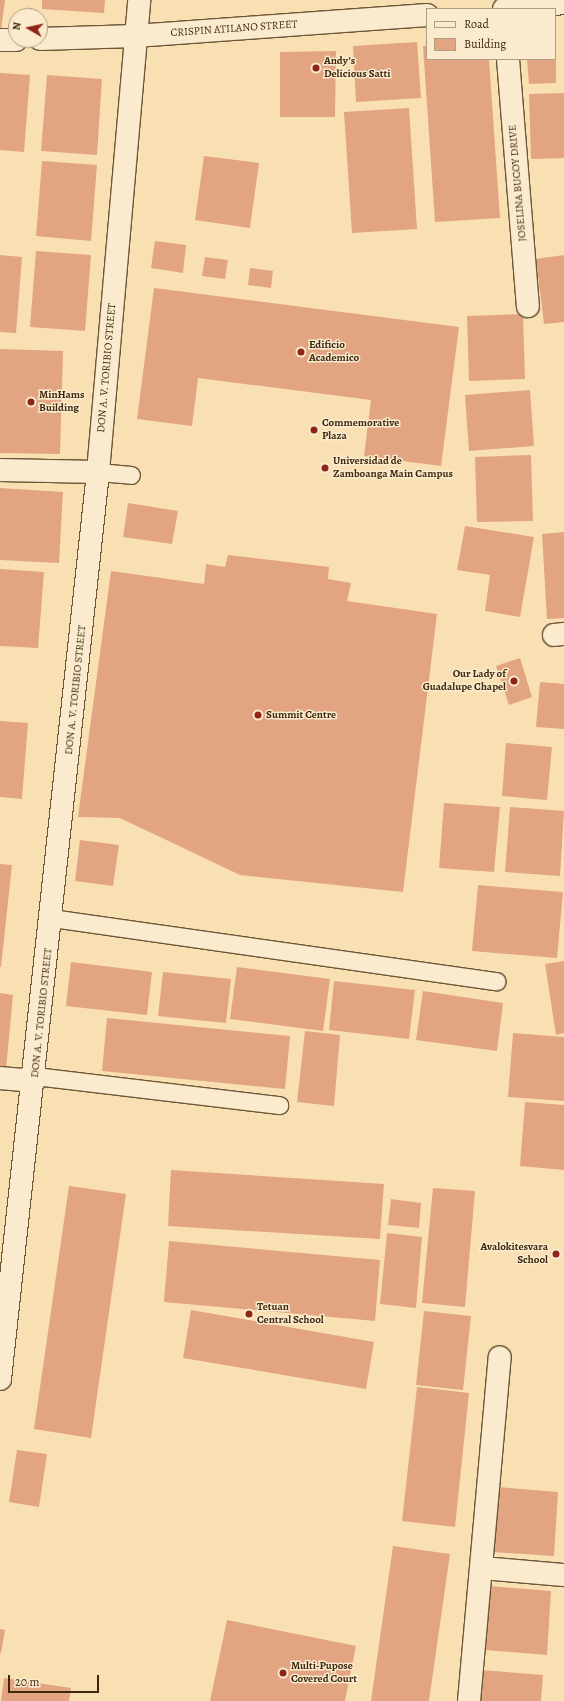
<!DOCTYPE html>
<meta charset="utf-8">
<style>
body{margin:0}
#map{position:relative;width:564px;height:1701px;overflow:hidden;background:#f9e0b3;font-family:Alegreya,serif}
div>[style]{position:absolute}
.building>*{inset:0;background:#e3a482}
.roads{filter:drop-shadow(1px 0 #6c5637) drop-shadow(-1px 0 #6c5637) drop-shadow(0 1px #6c5637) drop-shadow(0 -1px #6c5637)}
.service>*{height:17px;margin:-8.5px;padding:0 8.5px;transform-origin:8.5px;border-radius:8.5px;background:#fbebce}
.minor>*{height:22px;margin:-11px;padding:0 11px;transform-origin:11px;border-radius:11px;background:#fbebce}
.tertiary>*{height:22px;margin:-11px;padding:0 11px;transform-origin:11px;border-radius:11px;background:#fbebce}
.dots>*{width:11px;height:11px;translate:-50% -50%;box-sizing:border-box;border:2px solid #fbebce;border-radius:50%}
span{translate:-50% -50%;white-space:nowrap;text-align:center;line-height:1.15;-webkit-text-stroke:3px #fbebce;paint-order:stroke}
.street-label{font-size:11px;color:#3d280e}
.poi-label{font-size:11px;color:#3d280e;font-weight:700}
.left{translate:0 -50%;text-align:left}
.right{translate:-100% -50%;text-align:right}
.legend{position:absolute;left:426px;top:8px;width:130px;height:52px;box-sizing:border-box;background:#fbebce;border:1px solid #af9d81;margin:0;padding:5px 7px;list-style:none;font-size:12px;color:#3d280e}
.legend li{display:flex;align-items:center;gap:8px;height:20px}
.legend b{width:20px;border:1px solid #af9d81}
.north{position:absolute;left:8px;top:8px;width:40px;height:40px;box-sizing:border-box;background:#fbebce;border:1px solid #af9d81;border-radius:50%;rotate:279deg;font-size:11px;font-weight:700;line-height:16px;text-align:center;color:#3d280e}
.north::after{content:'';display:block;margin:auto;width:14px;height:18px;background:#8f2418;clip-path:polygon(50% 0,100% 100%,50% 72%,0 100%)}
.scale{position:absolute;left:8px;top:1675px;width:91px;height:18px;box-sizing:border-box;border:2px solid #3d280e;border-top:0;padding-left:5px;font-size:12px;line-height:14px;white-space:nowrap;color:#3d280e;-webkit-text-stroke:3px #fbebce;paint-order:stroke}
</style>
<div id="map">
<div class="building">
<div style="clip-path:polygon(0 0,5px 0,1px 30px,0 29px)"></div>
<div style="clip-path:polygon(42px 0,105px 0,104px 13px,42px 9px)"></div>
<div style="clip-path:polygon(417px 42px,421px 98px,356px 102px,353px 46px)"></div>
<div style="clip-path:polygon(423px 46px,427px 46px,427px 59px,489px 59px,500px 218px,435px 222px)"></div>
<div style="clip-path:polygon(336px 51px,335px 117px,280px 117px,280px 52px)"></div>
<div style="clip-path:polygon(527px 59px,556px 59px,556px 83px,529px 84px)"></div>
<div style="clip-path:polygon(0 73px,30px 75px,24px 152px,0 150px)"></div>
<div style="clip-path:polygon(47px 75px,102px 79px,97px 155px,41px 151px)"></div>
<div style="clip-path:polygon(564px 93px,564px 158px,531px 159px,529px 94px)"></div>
<div style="clip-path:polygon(409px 108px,417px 229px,352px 233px,344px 112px)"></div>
<div style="clip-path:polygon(204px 156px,259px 163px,250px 228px,195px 220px)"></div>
<div style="clip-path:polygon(42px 161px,97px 165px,91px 241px,36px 236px)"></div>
<div style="clip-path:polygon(155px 241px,186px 245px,183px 273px,151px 268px)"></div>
<div style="clip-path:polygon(36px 251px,91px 255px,85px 331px,30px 327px)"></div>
<div style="clip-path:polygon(0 255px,22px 257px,16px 333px,0 332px)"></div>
<div style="clip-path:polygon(564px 255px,564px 322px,544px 324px,536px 259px)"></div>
<div style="clip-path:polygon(205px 257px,228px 260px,225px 279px,202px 276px)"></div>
<div style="clip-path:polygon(250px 268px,273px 271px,271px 288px,248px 285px)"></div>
<div style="clip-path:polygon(154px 288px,459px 327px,441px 466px,364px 456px,371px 400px,198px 378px,192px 426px,137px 419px)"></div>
<div style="clip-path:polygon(523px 314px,525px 379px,469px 381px,467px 316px)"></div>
<div style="clip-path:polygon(0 349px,63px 351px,60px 454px,0 453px)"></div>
<div style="clip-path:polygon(530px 390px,534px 446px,469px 451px,465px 395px)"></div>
<div style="clip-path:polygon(531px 455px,533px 521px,477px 522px,475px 457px)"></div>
<div style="clip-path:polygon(0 488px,63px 492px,59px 563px,0 560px)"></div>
<div style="clip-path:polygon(128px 503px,178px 511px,172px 544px,123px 537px)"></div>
<div style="clip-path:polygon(465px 526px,534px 537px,520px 617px,485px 611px,490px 575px,457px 570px)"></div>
<div style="clip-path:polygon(564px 532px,564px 618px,547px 619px,542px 534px)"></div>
<div style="clip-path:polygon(228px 555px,329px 567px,328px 579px,351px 583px,347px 601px,437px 614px,403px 892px,240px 875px,120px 818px,78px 817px,111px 571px,204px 584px,206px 564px,225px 567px)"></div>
<div style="clip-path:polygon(0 569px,44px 572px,38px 648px,0 646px)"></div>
<div style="clip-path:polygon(520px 658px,532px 697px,509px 705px,496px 666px)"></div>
<div style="clip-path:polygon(540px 682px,564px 684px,564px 729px,536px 727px)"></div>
<div style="clip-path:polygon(0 721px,28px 723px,22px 799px,0 797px)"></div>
<div style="clip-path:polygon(506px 743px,552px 747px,547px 800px,502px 796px)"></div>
<div style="clip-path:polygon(444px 803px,500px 807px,494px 872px,439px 868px)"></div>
<div style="clip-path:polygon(510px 807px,564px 811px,560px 876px,505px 872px)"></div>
<div style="clip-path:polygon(80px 840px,119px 845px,113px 886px,75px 881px)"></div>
<div style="clip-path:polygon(0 864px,12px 865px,1px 967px,0 967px)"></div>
<div style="clip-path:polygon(478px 885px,563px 892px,557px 958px,472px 951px)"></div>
<div style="clip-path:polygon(564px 961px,564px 1033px,556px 1035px,545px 964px)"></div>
<div style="clip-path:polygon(71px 962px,152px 972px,147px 1015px,66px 1006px)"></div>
<div style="clip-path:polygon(237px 967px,330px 979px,323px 1031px,230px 1019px)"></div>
<div style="clip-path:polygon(163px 972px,231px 979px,226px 1023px,158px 1016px)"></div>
<div style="clip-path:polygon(334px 981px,415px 990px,409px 1039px,329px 1030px)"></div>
<div style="clip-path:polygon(423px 991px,503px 1003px,497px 1051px,416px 1040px)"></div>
<div style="clip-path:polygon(0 993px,13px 995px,6px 1070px,0 1069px)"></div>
<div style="clip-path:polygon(107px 1018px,290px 1036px,285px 1089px,102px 1071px)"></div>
<div style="clip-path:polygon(305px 1031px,340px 1035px,334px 1106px,297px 1102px)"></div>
<div style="clip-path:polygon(513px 1033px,564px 1037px,564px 1101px,508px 1097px)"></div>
<div style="clip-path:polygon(525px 1102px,564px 1105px,564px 1170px,520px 1166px)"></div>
<div style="clip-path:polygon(171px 1170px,384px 1184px,380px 1239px,168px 1226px)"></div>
<div style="clip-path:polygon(69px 1186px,126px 1194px,91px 1438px,34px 1429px)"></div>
<div style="clip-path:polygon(433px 1188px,475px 1191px,465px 1307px,422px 1303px)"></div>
<div style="clip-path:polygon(391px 1199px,421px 1203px,419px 1228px,388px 1225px)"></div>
<div style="clip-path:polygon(387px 1233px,422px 1237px,416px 1308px,380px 1304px)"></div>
<div style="clip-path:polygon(169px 1241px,380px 1260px,375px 1321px,164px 1302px)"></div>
<div style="clip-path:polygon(191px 1310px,374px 1342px,366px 1389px,183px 1358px)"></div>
<div style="clip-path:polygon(424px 1311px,471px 1316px,463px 1390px,416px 1385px)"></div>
<div style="clip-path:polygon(417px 1387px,469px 1393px,455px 1527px,402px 1521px)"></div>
<div style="clip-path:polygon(17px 1450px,47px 1454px,39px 1507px,9px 1502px)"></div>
<div style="clip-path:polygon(497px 1487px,558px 1492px,554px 1556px,492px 1552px)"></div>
<div style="clip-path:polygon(393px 1546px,450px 1554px,429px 1701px,371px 1701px)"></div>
<div style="clip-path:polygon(489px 1586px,551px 1591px,547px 1655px,485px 1650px)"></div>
<div style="clip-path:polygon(227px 1620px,356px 1646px,345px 1701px,210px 1701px)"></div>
<div style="clip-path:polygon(0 1629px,5px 1630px,1px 1653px,0 1653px)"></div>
<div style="clip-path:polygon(481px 1670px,543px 1675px,541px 1701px,479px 1701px)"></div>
<div style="clip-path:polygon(4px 1678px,71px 1688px,69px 1701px,1px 1701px)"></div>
</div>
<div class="roads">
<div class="service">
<div style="left:98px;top:472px;width:33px;rotate:5deg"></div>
<div style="left:52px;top:918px;width:449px;rotate:8.1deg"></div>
<div style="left:35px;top:1076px;width:246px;rotate:6.8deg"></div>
</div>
<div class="minor">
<div style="left:504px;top:9px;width:60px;rotate:-5.7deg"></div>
<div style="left:40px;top:39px;width:95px;rotate:-1.8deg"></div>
<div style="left:135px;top:36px;width:293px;rotate:-4.1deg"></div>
<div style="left:0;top:40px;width:16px"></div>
<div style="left:508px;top:59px;width:248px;rotate:85.4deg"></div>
<div style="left:0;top:470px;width:98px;rotate:1.2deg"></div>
<div style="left:554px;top:635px;width:10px;rotate:-6deg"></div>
<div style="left:0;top:1078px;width:34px;rotate:5deg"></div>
<div style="left:482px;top:1568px;width:82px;rotate:4.9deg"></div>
<div style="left:469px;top:1701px;width:345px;rotate:-84.9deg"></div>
</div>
<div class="tertiary">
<div style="left:0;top:1379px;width:912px;rotate:-83.83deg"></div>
<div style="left:98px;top:472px;width:474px;rotate:-85deg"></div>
</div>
</div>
<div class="dots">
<div style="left:316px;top:68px;background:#8f2418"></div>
<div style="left:301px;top:352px;background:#8f2418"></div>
<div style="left:31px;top:402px;background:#8f2418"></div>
<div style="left:314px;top:430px;background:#8f2418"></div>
<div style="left:325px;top:468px;background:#8f2418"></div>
<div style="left:514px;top:681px;background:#8f2418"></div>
<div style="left:258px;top:715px;background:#8f2418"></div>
<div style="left:556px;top:1254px;background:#8f2418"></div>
<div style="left:249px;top:1314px;background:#8f2418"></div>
<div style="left:283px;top:1673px;background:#8f2418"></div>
</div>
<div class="street-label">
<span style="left:234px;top:29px;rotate:-4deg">CRISPIN ATILANO STREET</span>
<span style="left:518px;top:183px;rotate:-95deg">JOSELINA BUCOY DRIVE</span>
<span style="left:107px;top:368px;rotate:-85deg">DON A. V. TORIBIO STREET</span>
<span style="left:76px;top:690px;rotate:-84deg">DON A. V. TORIBIO STREET</span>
<span style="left:42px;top:1013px;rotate:-84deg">DON A. V. TORIBIO STREET</span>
</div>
<div class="poi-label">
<span class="left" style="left:324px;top:68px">Andy’s<br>Delicious Satti</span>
<span class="left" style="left:309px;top:352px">Edificio<br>Academico</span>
<span class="left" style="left:39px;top:402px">MinHams<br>Building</span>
<span class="left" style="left:322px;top:430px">Commemorative<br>Plaza</span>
<span class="left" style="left:333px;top:468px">Universidad de<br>Zamboanga Main Campus</span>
<span class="right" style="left:506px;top:681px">Our Lady of<br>Guadalupe Chapel</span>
<span class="left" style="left:266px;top:715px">Summit Centre</span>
<span class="right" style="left:548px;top:1254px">Avalokitesvara<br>School</span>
<span class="left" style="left:257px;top:1314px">Tetuan<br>Central School</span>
<span class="left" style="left:291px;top:1673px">Multi-Pupose<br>Covered Court</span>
</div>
<ul class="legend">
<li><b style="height:5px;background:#fbebce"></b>Road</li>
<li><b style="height:11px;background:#e3a482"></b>Building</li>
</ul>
<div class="north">N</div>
<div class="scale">20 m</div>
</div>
